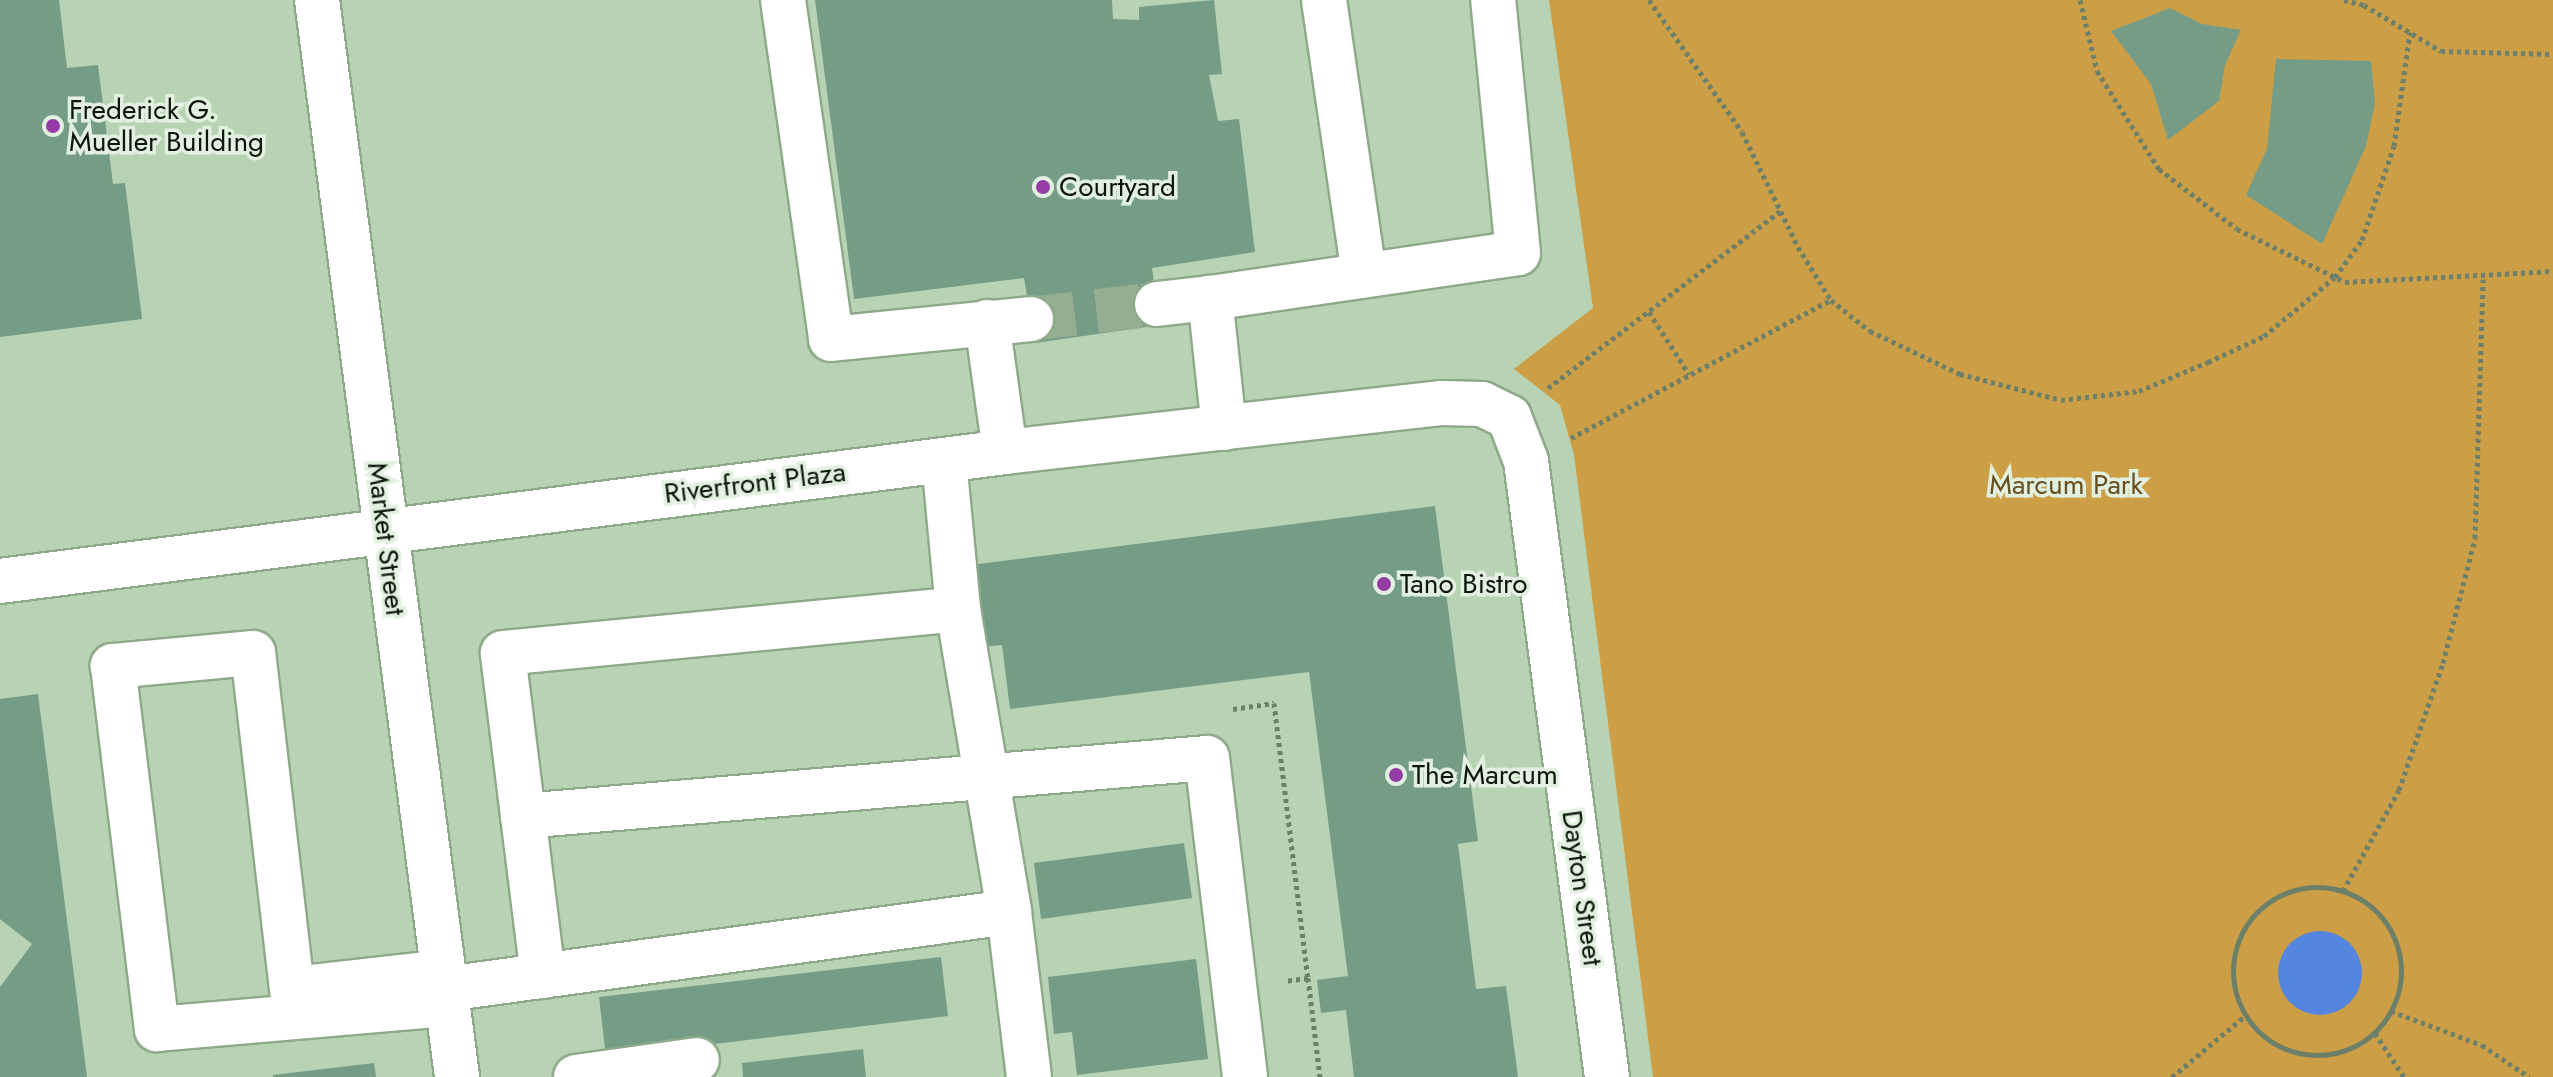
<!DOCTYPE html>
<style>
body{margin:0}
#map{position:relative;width:2553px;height:1077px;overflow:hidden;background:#b7d3b3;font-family:Jost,sans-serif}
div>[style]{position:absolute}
.green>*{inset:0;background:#cc9e45}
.water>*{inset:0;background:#5486e0}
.round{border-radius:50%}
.building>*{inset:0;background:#759c87}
.minor-tunnel>*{height:44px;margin-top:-22px;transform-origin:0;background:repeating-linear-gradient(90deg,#95ad91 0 44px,transparent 0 66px)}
.path>*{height:5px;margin-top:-2.5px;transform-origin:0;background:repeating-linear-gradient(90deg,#6c8069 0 4px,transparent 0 8px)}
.path>.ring{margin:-2.5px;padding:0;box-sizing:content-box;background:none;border:5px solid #6c8069;border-radius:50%}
.roads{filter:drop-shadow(2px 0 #8ea989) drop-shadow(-2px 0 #8ea989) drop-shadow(0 2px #8ea989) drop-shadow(0 -2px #8ea989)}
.minor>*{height:44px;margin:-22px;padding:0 22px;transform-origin:22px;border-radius:22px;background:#fff}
.dots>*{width:22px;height:22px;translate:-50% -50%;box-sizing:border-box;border:4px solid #e1f0df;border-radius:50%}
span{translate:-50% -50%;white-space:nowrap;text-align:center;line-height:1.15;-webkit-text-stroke:7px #e1f0df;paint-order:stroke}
.poi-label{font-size:28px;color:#0c160a}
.left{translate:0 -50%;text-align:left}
.street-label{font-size:28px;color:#0c160a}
.park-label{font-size:28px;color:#674f21}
</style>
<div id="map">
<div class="green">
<div style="clip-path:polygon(1549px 0,2553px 0,2553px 1077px,1653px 1077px,1574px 455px,1560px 405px,1514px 369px,1593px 308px)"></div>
</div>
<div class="water">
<div class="round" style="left:2278px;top:931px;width:84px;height:84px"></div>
</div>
<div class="building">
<div style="clip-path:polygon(0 0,59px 0,67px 68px,98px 65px,113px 184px,125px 183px,142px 319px,0 337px)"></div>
<div style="clip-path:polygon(815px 0,1112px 0,1113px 19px,1139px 20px,1139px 7px,1214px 0,1222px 74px,1209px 75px,1218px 121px,1239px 119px,1255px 252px,1152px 268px,1160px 325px,1035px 343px,1024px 278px,854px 299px)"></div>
<div style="clip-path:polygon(2170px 8px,2202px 24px,2241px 30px,2225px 65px,2219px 101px,2168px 140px,2151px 84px,2111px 31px)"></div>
<div style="clip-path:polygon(2276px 59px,2371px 61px,2375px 103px,2366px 146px,2322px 244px,2246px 195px,2267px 149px)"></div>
<div style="clip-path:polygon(1435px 506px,1478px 841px,1458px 844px,1476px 989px,1506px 986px,1518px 1077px,1354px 1077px,1346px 1010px,1321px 1013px,1317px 980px,1348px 976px,1309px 672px,1010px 709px,1002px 645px,974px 648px,963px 566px)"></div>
<div style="clip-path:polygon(38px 694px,87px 1077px,0 1077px,0 987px,32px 944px,0 919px,0 699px)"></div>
<div style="clip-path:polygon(1184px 843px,1192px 898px,1041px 919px,1034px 863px)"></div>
<div style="clip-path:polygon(941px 957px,948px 1016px,606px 1057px,599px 997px)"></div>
<div style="clip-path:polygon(1196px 959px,1208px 1059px,1077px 1075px,1072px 1032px,1054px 1034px,1048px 977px)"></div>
<div style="clip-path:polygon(863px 1049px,866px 1077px,743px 1077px,742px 1063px)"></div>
<div style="clip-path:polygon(374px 1063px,376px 1077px,273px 1077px,273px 1075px)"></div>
</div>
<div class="minor-tunnel">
<div style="left:1031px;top:319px;width:127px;rotate:-6.8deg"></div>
</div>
<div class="path">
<div style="left:1649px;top:0;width:161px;rotate:54.8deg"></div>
<div style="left:1742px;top:132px;width:128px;rotate:64deg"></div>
<div style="left:1798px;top:247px;width:62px;rotate:58.1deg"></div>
<div style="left:1831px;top:300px;width:50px;rotate:38.5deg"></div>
<div style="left:1870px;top:331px;width:100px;rotate:25.5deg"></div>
<div style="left:1960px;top:374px;width:104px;rotate:14.4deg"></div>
<div style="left:2061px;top:400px;width:79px;rotate:-6.6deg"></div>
<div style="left:2139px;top:391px;width:75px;rotate:-22.8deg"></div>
<div style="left:2208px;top:362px;width:62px;rotate:-24.9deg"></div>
<div style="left:2264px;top:336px;width:92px;rotate:-39.7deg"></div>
<div style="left:2335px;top:277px;width:46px;rotate:-53.9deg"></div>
<div style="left:2362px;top:240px;width:99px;rotate:-71.2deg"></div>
<div style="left:2394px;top:146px;width:115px;rotate:-82deg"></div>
<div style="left:2080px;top:0;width:73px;rotate:76.5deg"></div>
<div style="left:2097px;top:71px;width:116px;rotate:57.7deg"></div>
<div style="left:2159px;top:169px;width:98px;rotate:37.6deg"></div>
<div style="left:2237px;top:229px;width:120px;rotate:26.1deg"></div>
<div style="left:2345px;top:282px;width:208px;rotate:-3deg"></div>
<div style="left:2344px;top:0;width:21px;rotate:14deg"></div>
<div style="left:2364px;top:5px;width:90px;rotate:30.9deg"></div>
<div style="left:2441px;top:51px;width:112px;rotate:1.5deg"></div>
<div style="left:1649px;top:312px;width:74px;rotate:57.2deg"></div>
<div style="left:1548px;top:388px;width:292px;rotate:-37.3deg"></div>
<div style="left:1571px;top:438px;width:294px;rotate:-28deg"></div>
<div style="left:1233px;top:709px;width:41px;rotate:-8.3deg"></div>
<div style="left:1274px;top:703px;width:277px;rotate:83deg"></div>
<div style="left:1308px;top:978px;width:24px;rotate:173deg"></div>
<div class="ring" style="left:2233px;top:887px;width:163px;height:163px"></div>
<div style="left:2343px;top:891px;width:115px;rotate:-61deg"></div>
<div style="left:2399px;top:790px;width:134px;rotate:-70.9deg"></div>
<div style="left:2443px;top:663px;width:129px;rotate:-75.6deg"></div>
<div style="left:2475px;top:538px;width:259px;rotate:-88.2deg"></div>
<div style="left:1308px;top:978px;width:100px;rotate:83.1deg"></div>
<div style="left:2391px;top:1011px;width:97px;rotate:20.5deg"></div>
<div style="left:2482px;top:1045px;width:57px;rotate:34.2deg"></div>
<div style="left:2375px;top:1033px;width:53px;rotate:56.6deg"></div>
<div style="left:2172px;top:1077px;width:95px;rotate:-39.9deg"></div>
</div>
<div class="roads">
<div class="minor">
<div style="left:317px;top:0;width:1086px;rotate:82.59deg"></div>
<div style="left:783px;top:0;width:342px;rotate:81.9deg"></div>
<div style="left:831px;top:339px;width:201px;rotate:-5.7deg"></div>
<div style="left:1324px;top:0;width:278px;rotate:81.7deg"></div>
<div style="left:1157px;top:304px;width:53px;rotate:-6.5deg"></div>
<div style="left:987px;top:322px;width:131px;rotate:82.1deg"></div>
<div style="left:1224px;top:428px;width:131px;rotate:-96.1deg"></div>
<div style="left:1210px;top:298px;width:311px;rotate:-8.3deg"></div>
<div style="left:1518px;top:253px;width:254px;rotate:-95.6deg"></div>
<div style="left:944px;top:460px;width:150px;rotate:84.6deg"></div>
<div style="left:0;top:581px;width:1013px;rotate:-7.31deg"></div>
<div style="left:1005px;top:452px;width:440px;rotate:-6.4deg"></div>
<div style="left:1442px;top:403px;width:40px;rotate:1.4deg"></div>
<div style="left:1482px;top:404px;width:30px;rotate:26deg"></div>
<div style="left:1509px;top:417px;width:47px;rotate:68.9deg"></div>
<div style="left:1526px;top:461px;width:621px;rotate:82.51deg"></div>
<div style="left:523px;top:816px;width:686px;rotate:-4.85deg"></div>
<div style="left:1207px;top:758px;width:321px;rotate:83.2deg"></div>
<div style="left:444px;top:972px;width:153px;rotate:173.6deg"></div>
<div style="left:292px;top:989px;width:338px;rotate:-96.6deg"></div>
<div style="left:253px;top:653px;width:141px;rotate:174.7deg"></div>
<div style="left:113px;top:666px;width:366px;rotate:83.1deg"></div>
<div style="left:157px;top:1029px;width:292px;rotate:-4.9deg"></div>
<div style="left:543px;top:976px;width:325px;rotate:-97.1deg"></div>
<div style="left:503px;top:653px;width:457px;rotate:-5.5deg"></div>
<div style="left:958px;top:609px;width:307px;rotate:80.4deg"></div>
<div style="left:446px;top:989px;width:568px;rotate:-7.79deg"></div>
<div style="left:1009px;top:912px;width:166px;rotate:83.1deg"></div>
<div style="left:576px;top:1077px;width:122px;rotate:-8deg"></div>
</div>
</div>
<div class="dots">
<div style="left:53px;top:126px;background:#963ca7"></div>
<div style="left:1043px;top:187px;background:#963ca7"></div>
<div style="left:1384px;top:584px;background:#963ca7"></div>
<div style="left:1396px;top:775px;background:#963ca7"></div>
</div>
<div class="poi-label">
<span class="left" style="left:69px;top:126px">Frederick G.<br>Mueller Building</span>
<span class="left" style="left:1059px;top:187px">Courtyard</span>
<span class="left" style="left:1400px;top:584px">Tano Bistro</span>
<span class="left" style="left:1412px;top:775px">The Marcum</span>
</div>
<div class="street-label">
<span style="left:755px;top:483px;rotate:-7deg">Riverfront Plaza</span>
<span style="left:386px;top:539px;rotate:83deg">Market Street</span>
<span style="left:1582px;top:888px;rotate:82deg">Dayton Street</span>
</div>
<div class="park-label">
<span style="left:2066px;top:485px">Marcum Park</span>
</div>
</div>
